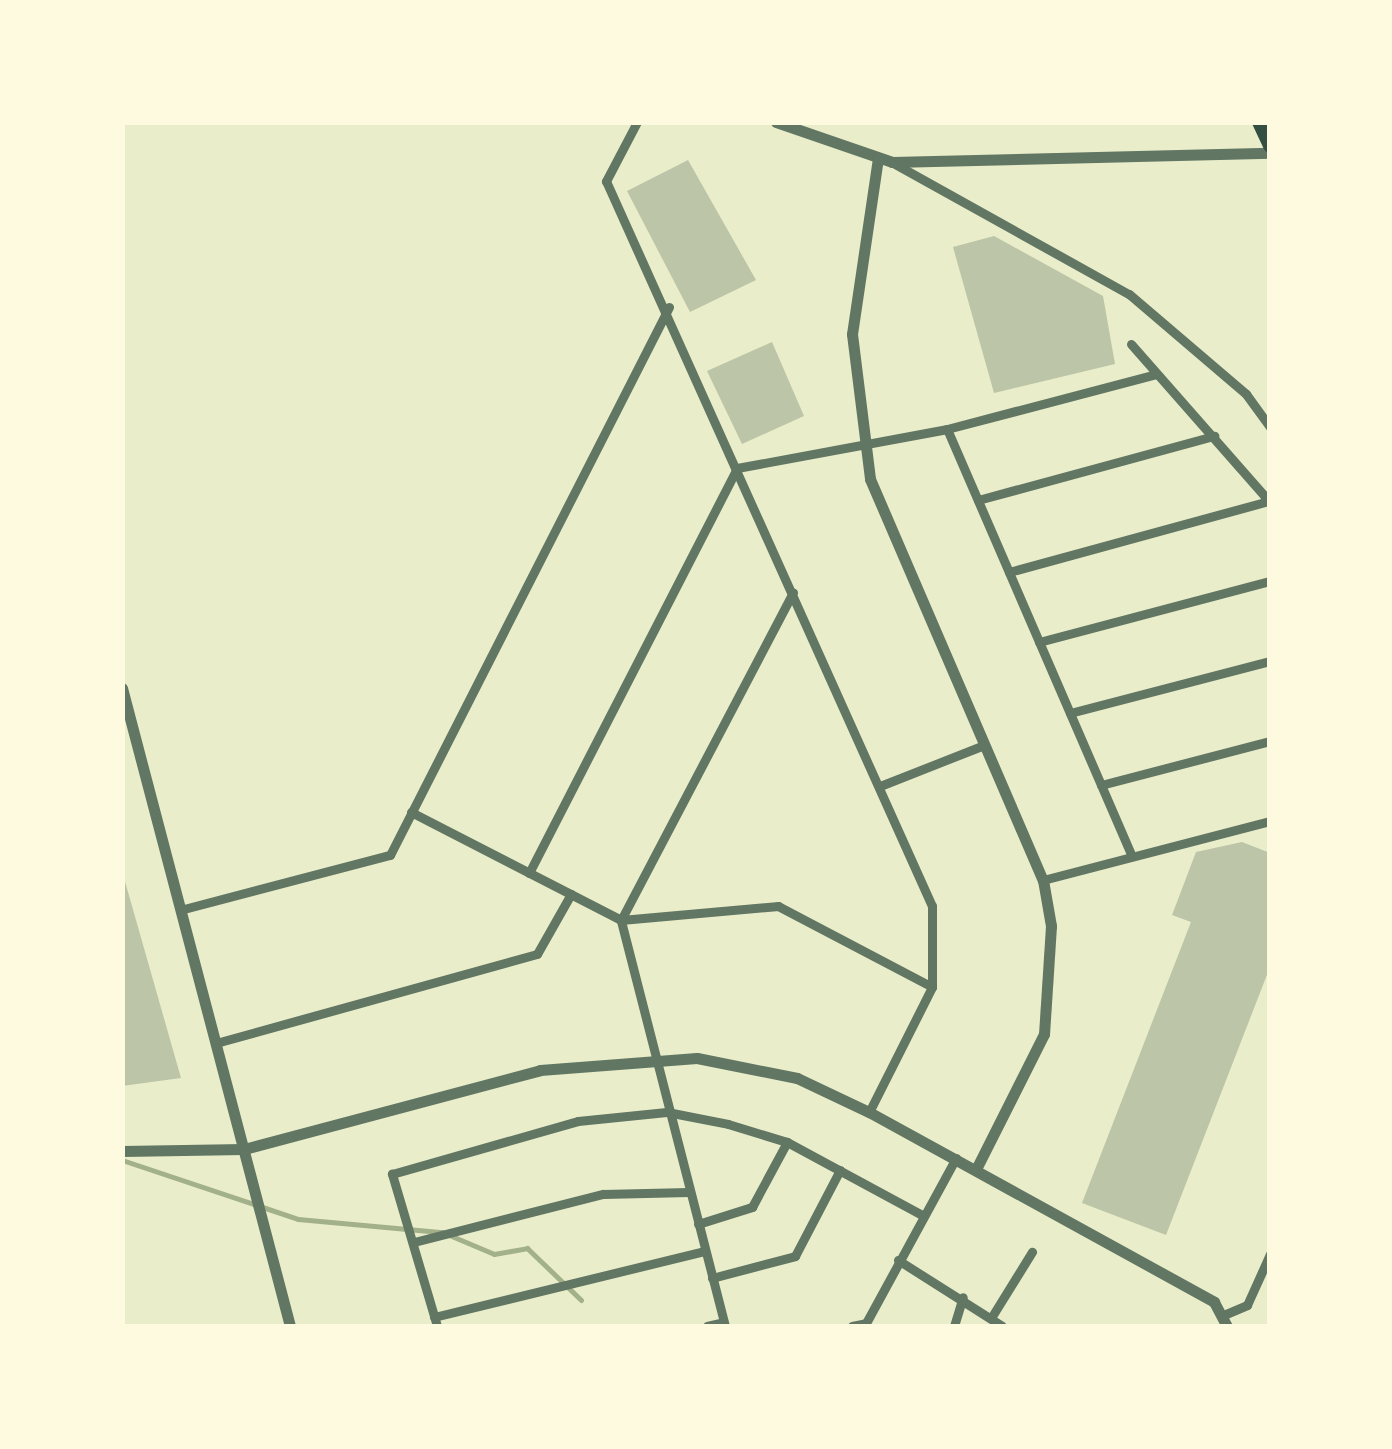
<!DOCTYPE html>
<style>
body{margin:0}
#map{position:relative;width:1392px;height:1449px;overflow:hidden;background:#e9edc9;font-family:"Roboto Serif",serif}
div>[style]{position:absolute}
.stream>*{height:5px;margin:-2.5px;padding:0 2.5px;transform-origin:2.5px;border-radius:2.5px;background:#a3b18a}
.building>*{inset:0;background:#bcc5a7}
.minor>*{height:9px;margin:-4.5px;padding:0 4.5px;transform-origin:4.5px;border-radius:4.5px;background:#617663}
.tertiary>*{height:11px;margin:-5.5px;padding:0 5.5px;transform-origin:5.5px;border-radius:5.5px;background:#617663}
.primary>*{height:14px;margin:-7px;padding:0 7px;transform-origin:7px;border-radius:7px;background:#344e41}
span{translate:-50% -50%;white-space:nowrap;text-align:center;line-height:1.15;-webkit-text-stroke:10px #fefae0;paint-order:stroke}
.frame{position:absolute;inset:0;border:125px solid #fefae0;pointer-events:none}
</style>
<div id="map">
<div class="stream">
<div style="left:122px;top:1160px;width:186px;rotate:18.5deg"></div>
<div style="left:298px;top:1219px;width:145px;rotate:5.2deg"></div>
<div style="left:442px;top:1232px;width:56px;rotate:22.9deg"></div>
<div style="left:494px;top:1254px;width:34px;rotate:-10deg"></div>
<div style="left:527px;top:1248px;width:75px;rotate:43.9deg"></div>
</div>
<div class="building">
<div style="clip-path:polygon(688px 160px,756px 280px,690px 312px,627px 191px)"></div>
<div style="clip-path:polygon(994px 236px,1103px 296px,1115px 364px,994px 393px,953px 247px)"></div>
<div style="clip-path:polygon(772px 342px,804px 416px,742px 444px,707px 371px)"></div>
<div style="clip-path:polygon(1242px 842px,1270px 853px,1270px 967px,1166px 1235px,1082px 1203px,1191px 922px,1172px 915px,1196px 852px)"></div>
<div style="clip-path:polygon(124px 878px,181px 1078px,122px 1086px)"></div>
</div>
<div class="minor">
<div style="left:637px;top:122px;width:67px;rotate:117.7deg"></div>
<div style="left:606px;top:181px;width:795px;rotate:65.79deg"></div>
<div style="left:932px;top:906px;width:81px;rotate:90deg"></div>
<div style="left:932px;top:987px;width:140px;rotate:116.7deg"></div>
<div style="left:895px;top:164px;width:268px;rotate:29.1deg"></div>
<div style="left:1129px;top:294px;width:154px;rotate:40.5deg"></div>
<div style="left:1246px;top:394px;width:41px;rotate:54deg"></div>
<div style="left:1131px;top:344px;width:210px;rotate:48.7deg"></div>
<div style="left:947px;top:429px;width:465px;rotate:66.6deg"></div>
<div style="left:978px;top:500px;width:245px;rotate:-15.2deg"></div>
<div style="left:1009px;top:572px;width:270px;rotate:-15.3deg"></div>
<div style="left:1039px;top:642px;width:239px;rotate:-14.8deg"></div>
<div style="left:1070px;top:713px;width:207px;rotate:-14.6deg"></div>
<div style="left:1101px;top:785px;width:175px;rotate:-14.6deg"></div>
<div style="left:880px;top:786px;width:112px;rotate:-21.5deg"></div>
<div style="left:411px;top:812px;width:236px;rotate:27.2deg"></div>
<div style="left:621px;top:920px;width:158px;rotate:-5.1deg"></div>
<div style="left:778px;top:906px;width:174px;rotate:27.7deg"></div>
<div style="left:529px;top:873px;width:455px;rotate:-62.8deg"></div>
<div style="left:737px;top:468px;width:214px;rotate:-10.5deg"></div>
<div style="left:947px;top:429px;width:216px;rotate:-14.7deg"></div>
<div style="left:1043px;top:880px;width:235px;rotate:-14.6deg"></div>
<div style="left:180px;top:910px;width:217px;rotate:-14.7deg"></div>
<div style="left:390px;top:855px;width:615px;rotate:-63.02deg"></div>
<div style="left:216px;top:1043px;width:333px;rotate:-15.5deg"></div>
<div style="left:537px;top:954px;width:69px;rotate:-60.5deg"></div>
<div style="left:698px;top:1224px;width:57px;rotate:-17.5deg"></div>
<div style="left:752px;top:1207px;width:74px;rotate:-61.7deg"></div>
<div style="left:414px;top:1242px;width:195px;rotate:-14.3deg"></div>
<div style="left:603px;top:1194px;width:86px;rotate:-1.3deg"></div>
<div style="left:898px;top:1260px;width:123px;rotate:32.4deg"></div>
<div style="left:712px;top:1278px;width:86px;rotate:-14.8deg"></div>
<div style="left:795px;top:1256px;width:97px;rotate:-62.4deg"></div>
<div style="left:1226px;top:1314px;width:23px;rotate:-23deg"></div>
<div style="left:1247px;top:1305px;width:56px;rotate:-65.7deg"></div>
<div style="left:434px;top:1317px;width:279px;rotate:-13.7deg"></div>
<div style="left:991px;top:1318px;width:78px;rotate:-58.2deg"></div>
<div style="left:437px;top:1326px;width:159px;rotate:-106.5deg"></div>
<div style="left:392px;top:1174px;width:193px;rotate:-15.9deg"></div>
<div style="left:578px;top:1121px;width:89px;rotate:-5.8deg"></div>
<div style="left:667px;top:1112px;width:62px;rotate:11.1deg"></div>
<div style="left:728px;top:1124px;width:62px;rotate:17deg"></div>
<div style="left:787px;top:1142px;width:153px;rotate:28.4deg"></div>
<div style="left:707px;top:1326px;width:17px;rotate:-13deg"></div>
<div style="left:725px;top:1326px;width:419px;rotate:-104.4deg"></div>
<div style="left:621px;top:920px;width:370px;rotate:-62.3deg"></div>
<div style="left:852px;top:1326px;width:14px;rotate:-12deg"></div>
<div style="left:866px;top:1323px;width:188px;rotate:-61.4deg"></div>
<div style="left:954px;top:1326px;width:30px;rotate:-73deg"></div>
</div>
<div class="tertiary">
<div style="left:776px;top:122px;width:123px;rotate:19deg"></div>
<div style="left:892px;top:162px;width:378px;rotate:-1.4deg"></div>
<div style="left:878px;top:158px;width:178px;rotate:98.4deg"></div>
<div style="left:852px;top:334px;width:146px;rotate:82.9deg"></div>
<div style="left:870px;top:479px;width:437px;rotate:66.7deg"></div>
<div style="left:1043px;top:880px;width:47px;rotate:80.1deg"></div>
<div style="left:1051px;top:926px;width:108px;rotate:93.7deg"></div>
<div style="left:1044px;top:1034px;width:151px;rotate:116.7deg"></div>
<div style="left:122px;top:688px;width:660px;rotate:75.25deg"></div>
<div style="left:122px;top:1151px;width:122px;rotate:-0.9deg"></div>
<div style="left:244px;top:1149px;width:306px;rotate:-14.9deg"></div>
<div style="left:540px;top:1070px;width:157px;rotate:-4.4deg"></div>
<div style="left:697px;top:1058px;width:102px;rotate:11.3deg"></div>
<div style="left:797px;top:1078px;width:80px;rotate:25.3deg"></div>
<div style="left:869px;top:1112px;width:394px;rotate:28.8deg"></div>
<div style="left:1214px;top:1302px;width:27px;rotate:62deg"></div>
</div>
<div class="primary">
<div style="left:1259px;top:122px;width:26px;rotate:65deg"></div>
</div>
<div class="frame"></div>
</div>
